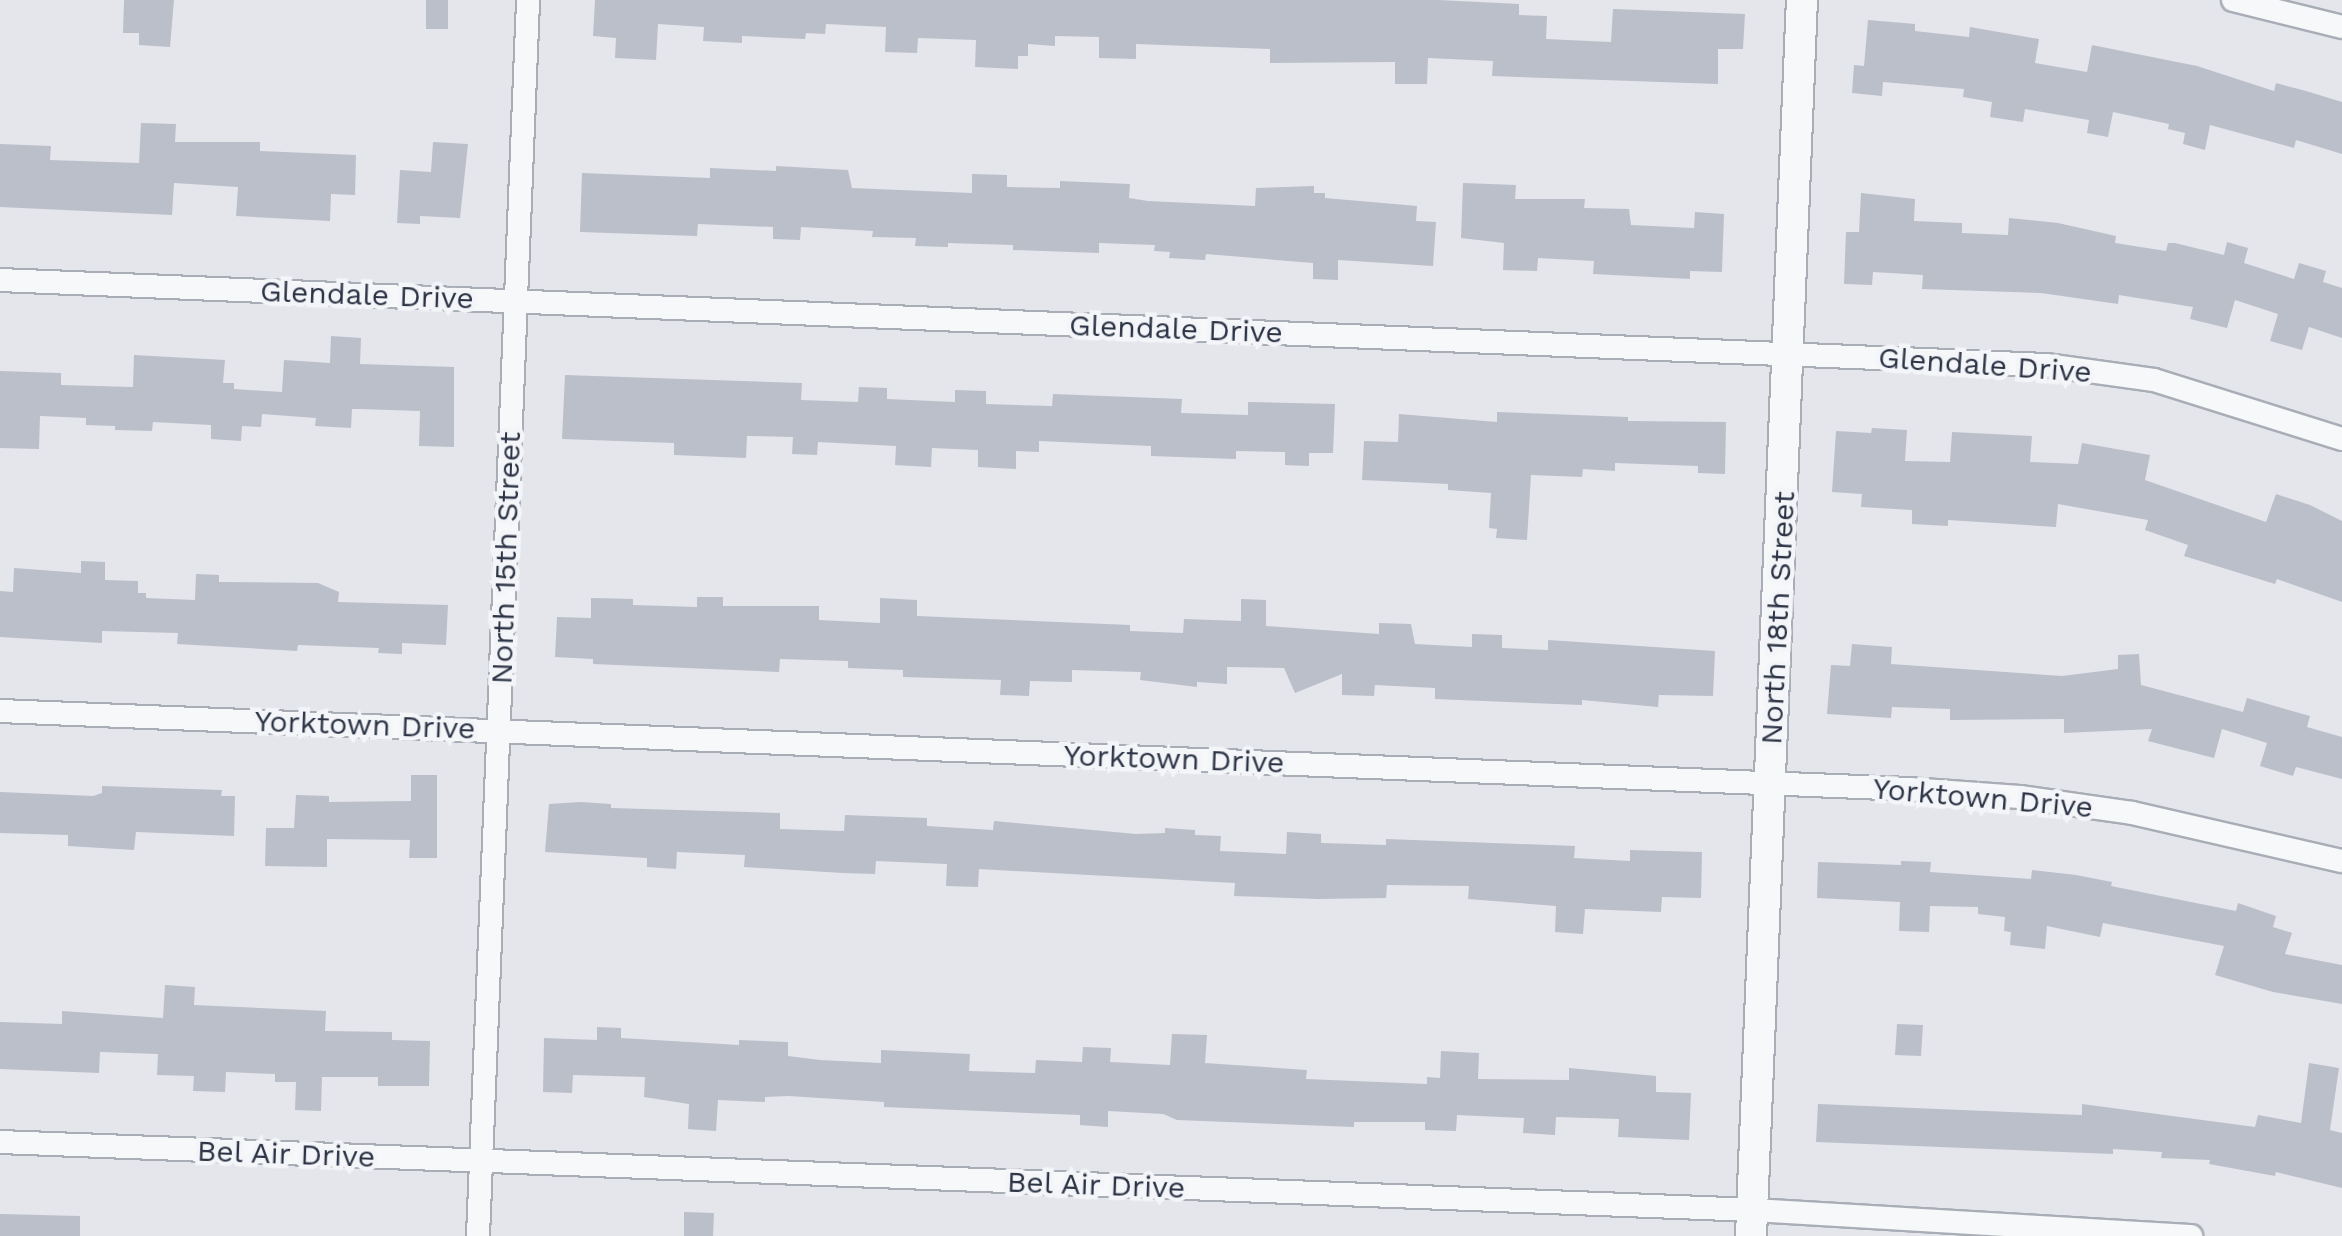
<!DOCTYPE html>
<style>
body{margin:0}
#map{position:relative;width:2342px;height:1236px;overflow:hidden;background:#e4e6ec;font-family:"Work Sans",sans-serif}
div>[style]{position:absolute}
.building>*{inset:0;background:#bbbfc9}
.roads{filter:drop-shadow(2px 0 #a9adb6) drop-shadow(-2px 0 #a9adb6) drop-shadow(0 2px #a9adb6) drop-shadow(0 -2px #a9adb6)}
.minor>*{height:22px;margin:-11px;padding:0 11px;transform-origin:11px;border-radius:11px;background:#f7f8fa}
.tertiary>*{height:30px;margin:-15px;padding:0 15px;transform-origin:15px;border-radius:15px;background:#f7f8fa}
span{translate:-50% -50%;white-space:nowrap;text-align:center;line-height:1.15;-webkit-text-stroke:9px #f4f5f9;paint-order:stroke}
.street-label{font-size:30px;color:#2b3344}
</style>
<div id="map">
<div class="building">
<div style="clip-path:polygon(124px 0,174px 0,170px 47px,139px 45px,139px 33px,123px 33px)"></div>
<div style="clip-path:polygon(426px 0,448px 0,448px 29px,426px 29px)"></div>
<div style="clip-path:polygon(595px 0,1438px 0,1519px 4px,1519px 15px,1547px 16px,1546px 39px,1611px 42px,1613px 9px,1745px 14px,1743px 49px,1718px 49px,1718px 84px,1492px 76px,1493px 61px,1428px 58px,1427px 84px,1395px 84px,1395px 62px,1270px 63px,1270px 49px,1136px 44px,1136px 59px,1099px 58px,1099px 37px,1055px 36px,1055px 46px,1028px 44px,1028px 56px,1018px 56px,1018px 69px,975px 67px,976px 40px,918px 38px,917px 53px,885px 52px,886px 27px,826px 24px,825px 34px,806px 33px,805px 39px,742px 36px,742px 43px,703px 41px,704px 27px,658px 24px,656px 60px,615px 58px,616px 38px,593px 36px)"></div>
<div style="clip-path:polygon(1868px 20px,1915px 24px,1915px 31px,1969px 37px,1970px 27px,2039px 39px,2035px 63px,2087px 72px,2092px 45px,2197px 66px,2274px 91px,2276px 83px,2306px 91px,2342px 102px,2342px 154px,2296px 140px,2294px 148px,2210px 125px,2205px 150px,2183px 144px,2185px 133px,2168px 129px,2169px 124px,2113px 112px,2108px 137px,2087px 133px,2089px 120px,2025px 109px,2023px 122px,1990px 117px,1992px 102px,1963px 97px,1964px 89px,1883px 82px,1882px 96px,1852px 93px,1854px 65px,1864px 66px)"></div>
<div style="clip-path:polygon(141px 123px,176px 124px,175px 142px,260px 142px,260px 151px,356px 155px,355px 195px,331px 194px,330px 221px,236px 216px,238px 187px,174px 183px,172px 215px,0 207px,0 144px,51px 146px,50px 160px,139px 163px)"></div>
<div style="clip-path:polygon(433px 142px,468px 144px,460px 218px,420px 216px,420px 224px,397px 223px,400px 170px,431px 172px)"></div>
<div style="clip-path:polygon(776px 166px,848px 170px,852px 188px,972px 193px,972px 174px,1007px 175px,1007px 187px,1060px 188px,1060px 181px,1130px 184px,1129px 198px,1148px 201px,1255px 206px,1256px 188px,1314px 186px,1314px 193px,1325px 193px,1325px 198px,1417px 206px,1416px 221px,1436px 222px,1433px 266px,1338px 260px,1338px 280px,1313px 279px,1313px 263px,1206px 254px,1205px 260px,1169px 258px,1170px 252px,1154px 251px,1155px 245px,1099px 243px,1099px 253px,1013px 250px,1013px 245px,948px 243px,948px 247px,915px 246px,916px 238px,872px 237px,873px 231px,801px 227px,800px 240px,773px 239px,773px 227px,698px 224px,697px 236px,580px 232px,582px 173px,710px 178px,710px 168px,776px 171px)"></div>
<div style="clip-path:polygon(1463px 183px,1516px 185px,1515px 199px,1585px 199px,1584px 208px,1629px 209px,1631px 225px,1694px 228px,1695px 212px,1724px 214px,1722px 272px,1690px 271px,1690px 279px,1593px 274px,1594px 261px,1538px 258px,1537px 271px,1503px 270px,1504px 243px,1461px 238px)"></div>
<div style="clip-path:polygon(1861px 193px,1915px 199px,1914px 221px,1962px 223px,1962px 233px,2008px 235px,2009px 218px,2058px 223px,2116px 236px,2115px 243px,2166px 251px,2168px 243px,2175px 243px,2224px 255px,2227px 242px,2248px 248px,2244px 263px,2294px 279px,2299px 263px,2326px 271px,2323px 282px,2342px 288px,2342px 338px,2309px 327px,2302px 350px,2270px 341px,2278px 314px,2235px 300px,2227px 328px,2190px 319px,2193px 307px,2119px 295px,2118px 304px,2041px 293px,1922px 289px,1923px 275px,1873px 272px,1872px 285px,1844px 284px,1846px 232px,1859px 232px)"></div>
<div style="clip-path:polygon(331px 336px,361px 338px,360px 364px,454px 367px,454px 447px,419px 446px,420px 411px,360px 409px,352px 409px,351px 428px,315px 426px,316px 418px,262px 414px,261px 427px,242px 426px,241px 441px,211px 439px,211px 425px,153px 422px,152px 431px,115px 430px,115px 426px,86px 425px,86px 418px,40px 416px,39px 449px,0 448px,0 371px,61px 373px,61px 385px,133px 387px,134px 355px,225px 360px,223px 383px,234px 383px,234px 389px,282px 392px,284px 360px,330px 363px)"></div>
<div style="clip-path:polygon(565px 375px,802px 383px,801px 400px,858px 402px,859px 387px,887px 388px,887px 399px,955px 402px,955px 390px,986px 391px,986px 404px,1052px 406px,1053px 394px,1182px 399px,1181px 413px,1248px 415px,1248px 402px,1335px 404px,1333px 453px,1309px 453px,1309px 466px,1285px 465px,1285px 452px,1236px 451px,1236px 459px,1151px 456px,1151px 446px,1039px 441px,1039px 452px,1016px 451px,1016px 469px,978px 467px,978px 450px,932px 448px,931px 467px,895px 465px,896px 446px,818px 442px,817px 455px,792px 454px,793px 437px,747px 436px,746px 458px,674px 455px,674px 443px,562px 439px)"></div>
<div style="clip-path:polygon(1497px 412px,1628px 417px,1628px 421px,1726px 422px,1725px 474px,1698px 473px,1698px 466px,1615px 463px,1615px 471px,1583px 469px,1582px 477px,1531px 475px,1527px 540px,1496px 538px,1497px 529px,1489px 528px,1491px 493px,1448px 490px,1448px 484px,1362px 480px,1364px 441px,1398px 442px,1399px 414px,1497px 422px)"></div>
<div style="clip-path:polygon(1872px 428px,1907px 430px,1905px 461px,1950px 462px,1952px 432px,2032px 436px,2030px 462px,2078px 464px,2082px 443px,2150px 455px,2145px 480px,2266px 522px,2276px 494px,2310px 505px,2342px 521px,2342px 602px,2277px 579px,2275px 584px,2184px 556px,2188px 545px,2145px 530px,2148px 520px,2058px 504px,2056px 527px,1948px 520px,1948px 526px,1912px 524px,1912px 510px,1861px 507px,1862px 494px,1832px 492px,1836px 431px,1871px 433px)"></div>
<div style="clip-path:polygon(81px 561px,105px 562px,105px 580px,138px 581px,138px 593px,146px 593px,146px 598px,195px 600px,196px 574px,219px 575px,219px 582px,318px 583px,339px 592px,338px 602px,448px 605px,446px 645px,402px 643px,402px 654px,378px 653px,379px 648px,298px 645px,297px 651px,177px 644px,178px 633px,102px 631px,102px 643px,0 637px,0 591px,13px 592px,14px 568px,81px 573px)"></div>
<div style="clip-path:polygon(697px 597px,723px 597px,723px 606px,819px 606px,819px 620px,880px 623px,880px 598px,917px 600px,917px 616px,1130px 625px,1130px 631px,1183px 633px,1184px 619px,1241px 621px,1241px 599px,1266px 600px,1266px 626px,1379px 634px,1379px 623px,1411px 624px,1415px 644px,1472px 647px,1472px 634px,1502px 635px,1502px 648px,1548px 650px,1548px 640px,1715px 651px,1713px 696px,1659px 695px,1658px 707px,1582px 700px,1582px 705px,1435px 699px,1435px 688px,1375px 685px,1374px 696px,1342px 695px,1342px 674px,1295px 693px,1284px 668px,1227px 667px,1227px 684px,1197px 682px,1197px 687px,1140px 680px,1141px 672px,1072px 670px,1072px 682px,1030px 681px,1029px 696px,1000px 695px,1001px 680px,903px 677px,903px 670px,848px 668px,848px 661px,780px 659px,779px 672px,593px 664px,593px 659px,555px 657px,557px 617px,591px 618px,591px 598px,633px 599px,633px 605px,697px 607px)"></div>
<div style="clip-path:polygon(1852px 644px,1892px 647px,1891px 664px,2062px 676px,2118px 669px,2118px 655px,2139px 654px,2141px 685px,2243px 712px,2247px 698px,2310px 716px,2307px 727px,2342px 737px,2342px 779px,2296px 767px,2293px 776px,2260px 766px,2267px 743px,2222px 729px,2214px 758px,2148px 741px,2152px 729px,2064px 733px,2064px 719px,1950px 720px,1950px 709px,1892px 707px,1891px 718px,1827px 714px,1831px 665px,1850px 666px)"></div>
<div style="clip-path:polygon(411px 775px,437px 775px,437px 858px,409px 858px,410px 840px,327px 839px,327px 867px,265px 866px,266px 828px,294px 828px,296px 795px,329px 796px,329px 802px,411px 801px)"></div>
<div style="clip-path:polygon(102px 786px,222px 790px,221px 796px,235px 796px,234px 836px,136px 832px,134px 850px,68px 846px,68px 835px,0 833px,0 792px,93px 796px,102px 793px)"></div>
<div style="clip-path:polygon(581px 802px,611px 804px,611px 808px,780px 813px,780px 829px,844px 831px,845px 815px,927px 818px,927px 826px,993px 830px,994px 821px,1136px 834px,1165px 833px,1165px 828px,1195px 830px,1195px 835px,1221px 836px,1220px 851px,1286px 854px,1287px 832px,1321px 834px,1321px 843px,1386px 845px,1386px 839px,1575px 846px,1574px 858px,1630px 861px,1630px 850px,1702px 852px,1701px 898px,1662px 897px,1661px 912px,1585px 909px,1583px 934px,1555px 932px,1556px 906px,1468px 899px,1469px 886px,1387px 885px,1386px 898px,1318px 899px,1234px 896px,1235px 883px,979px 869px,978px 887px,946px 886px,947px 864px,876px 861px,875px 874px,843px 873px,744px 867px,745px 855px,677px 852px,676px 869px,647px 867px,647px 858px,545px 852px,549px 804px)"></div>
<div style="clip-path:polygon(1901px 861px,1931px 862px,1930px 872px,2031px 879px,2032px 870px,2076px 875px,2112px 882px,2111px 886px,2236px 911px,2238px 903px,2276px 916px,2273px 927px,2292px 933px,2285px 954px,2342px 965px,2342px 1004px,2273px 992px,2215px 975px,2224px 946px,2103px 923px,2100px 937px,2047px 926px,2045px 949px,2010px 945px,2011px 932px,2004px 931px,2005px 917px,1978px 914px,1978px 907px,1930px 906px,1929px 932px,1899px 931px,1900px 902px,1817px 898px,1818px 862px,1901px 865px)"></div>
<div style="clip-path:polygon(165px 985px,195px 987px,194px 1005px,326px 1011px,325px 1031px,392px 1032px,392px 1040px,430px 1041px,429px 1086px,378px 1086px,378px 1077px,322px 1077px,321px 1111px,295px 1110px,296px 1082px,275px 1082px,275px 1074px,226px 1072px,225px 1092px,193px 1091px,194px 1076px,157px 1075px,158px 1054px,100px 1052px,99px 1073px,0 1069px,0 1022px,62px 1024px,62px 1011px,163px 1018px)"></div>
<div style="clip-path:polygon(1897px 1024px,1923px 1025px,1921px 1056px,1895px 1055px)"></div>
<div style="clip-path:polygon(597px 1027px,621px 1028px,621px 1038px,739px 1045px,739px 1040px,788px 1042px,788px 1056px,820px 1060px,881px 1063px,881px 1050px,970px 1054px,969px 1071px,1035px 1073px,1036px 1060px,1082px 1062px,1083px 1047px,1111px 1048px,1110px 1062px,1170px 1065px,1172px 1034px,1207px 1035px,1205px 1063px,1307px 1070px,1306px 1079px,1427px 1084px,1427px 1077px,1440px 1078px,1441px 1051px,1479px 1053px,1478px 1079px,1569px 1080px,1569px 1068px,1656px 1076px,1656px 1092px,1691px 1093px,1689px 1140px,1618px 1137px,1619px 1119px,1556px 1117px,1555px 1135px,1523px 1133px,1524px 1118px,1457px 1115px,1456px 1131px,1425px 1130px,1425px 1122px,1354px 1122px,1354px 1127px,1177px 1120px,1163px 1114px,1108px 1111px,1108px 1127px,1080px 1125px,1080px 1115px,884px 1107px,884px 1102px,788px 1096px,765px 1097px,765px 1102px,718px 1100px,716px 1131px,688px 1129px,689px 1104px,644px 1097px,645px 1077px,573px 1075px,572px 1093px,543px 1092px,544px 1038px,597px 1040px)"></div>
<div style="clip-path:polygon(2309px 1063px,2339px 1068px,2330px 1130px,2342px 1133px,2342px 1188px,2276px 1172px,2275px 1176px,2209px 1164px,2210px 1160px,2161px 1158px,2162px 1152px,2113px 1149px,2113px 1154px,1816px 1142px,1818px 1104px,2082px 1115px,2082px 1104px,2255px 1127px,2258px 1115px,2301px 1123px)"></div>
<div style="clip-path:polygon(684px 1212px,714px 1213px,713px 1236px,684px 1236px)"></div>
<div style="clip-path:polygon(0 1214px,80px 1216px,80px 1236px,0 1236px)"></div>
</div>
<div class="roads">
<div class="minor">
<div style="left:2233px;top:0;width:112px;rotate:13.9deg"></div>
<div style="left:0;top:280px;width:2048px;rotate:2.38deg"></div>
<div style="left:2046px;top:365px;width:109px;rotate:7.9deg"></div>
<div style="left:2154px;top:380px;width:197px;rotate:17.4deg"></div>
<div style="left:0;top:711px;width:1911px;rotate:2.34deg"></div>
<div style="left:1909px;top:789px;width:111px;rotate:4.1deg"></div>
<div style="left:2020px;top:797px;width:113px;rotate:8.1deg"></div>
<div style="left:2132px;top:813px;width:215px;rotate:12.9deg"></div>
<div style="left:0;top:1142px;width:1753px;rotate:2.22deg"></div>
<div style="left:1752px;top:1210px;width:440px;rotate:3.4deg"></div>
<div style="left:478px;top:1236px;width:1237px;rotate:-87.68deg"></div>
</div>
<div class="tertiary">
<div style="left:1751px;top:1236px;width:1237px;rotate:-87.64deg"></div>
</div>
</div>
<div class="street-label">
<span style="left:367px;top:295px;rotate:2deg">Glendale Drive</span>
<span style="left:1176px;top:329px;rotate:2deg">Glendale Drive</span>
<span style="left:1985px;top:365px;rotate:4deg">Glendale Drive</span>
<span style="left:506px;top:558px;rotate:-88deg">North 15th Street</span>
<span style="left:1778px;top:618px;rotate:-87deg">North 18th Street</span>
<span style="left:365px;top:725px;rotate:2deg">Yorktown Drive</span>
<span style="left:1174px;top:759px;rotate:2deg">Yorktown Drive</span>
<span style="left:1983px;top:798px;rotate:5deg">Yorktown Drive</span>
<span style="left:286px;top:1154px;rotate:2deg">Bel Air Drive</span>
<span style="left:1096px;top:1185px;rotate:2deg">Bel Air Drive</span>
</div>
</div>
